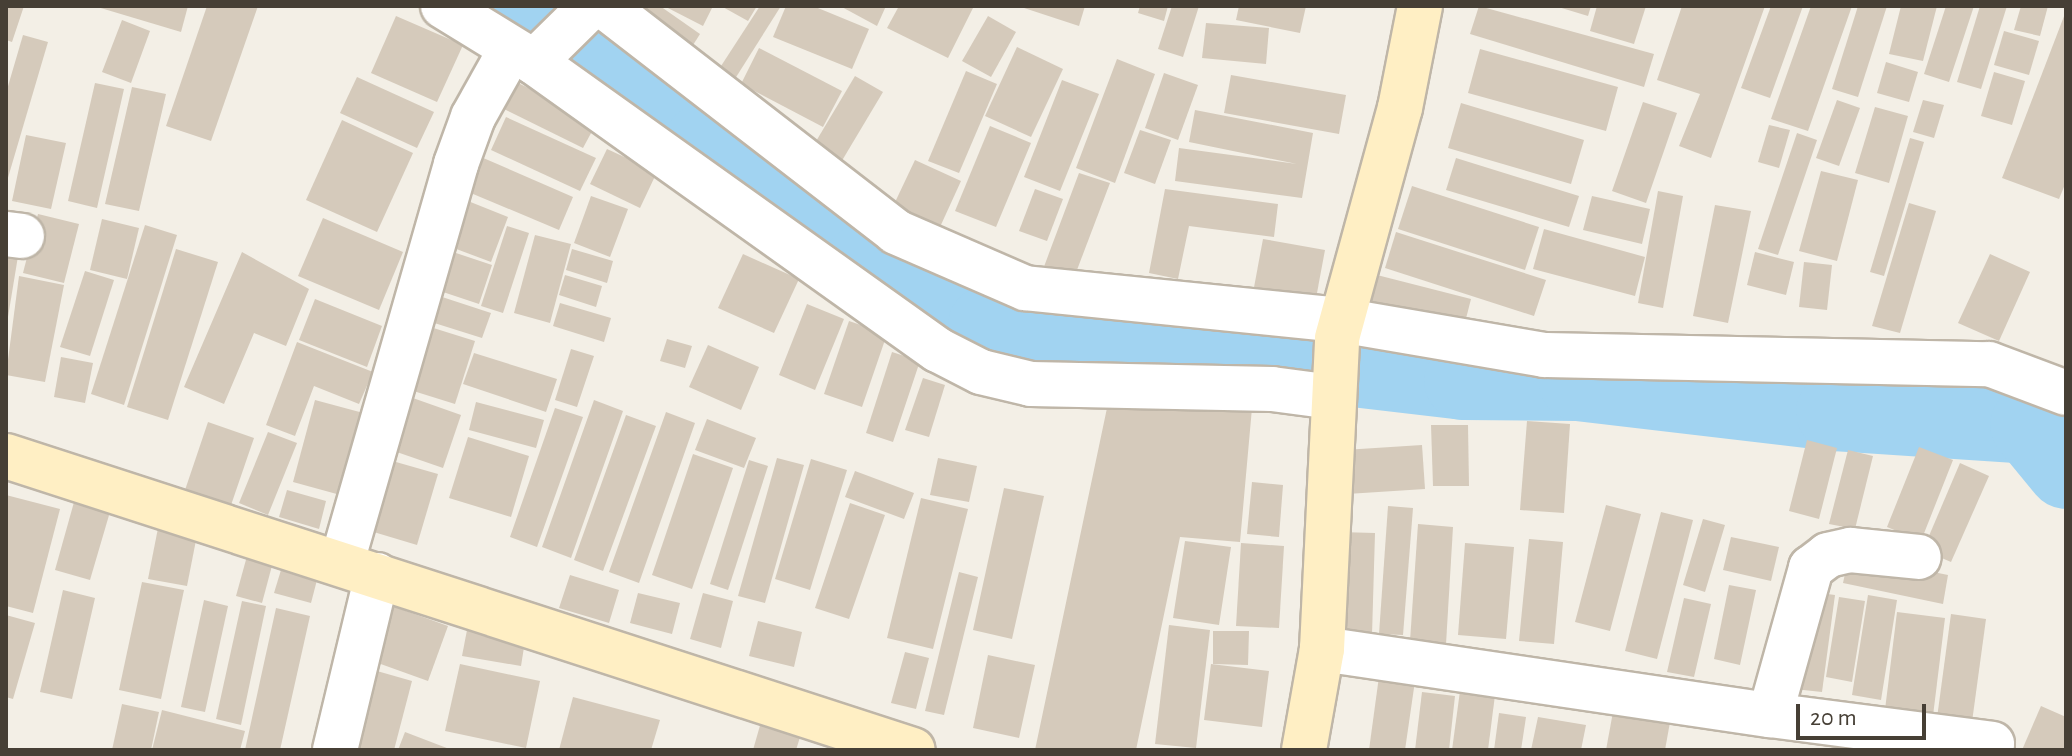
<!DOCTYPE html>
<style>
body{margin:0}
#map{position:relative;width:2072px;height:756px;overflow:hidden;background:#f3efe6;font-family:"Alegreya Sans",sans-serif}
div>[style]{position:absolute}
.river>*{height:78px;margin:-39px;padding:0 39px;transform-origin:39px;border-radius:39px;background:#a1d3f1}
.building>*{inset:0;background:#d5cabb}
.roads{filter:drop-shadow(2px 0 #bfb6a8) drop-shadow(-2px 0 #bfb6a8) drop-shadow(0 2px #bfb6a8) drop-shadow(0 -2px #bfb6a8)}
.street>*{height:44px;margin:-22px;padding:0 22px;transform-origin:22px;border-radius:22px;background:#fff}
.secondary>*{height:44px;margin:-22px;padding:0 22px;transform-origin:22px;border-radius:22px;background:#ffefc4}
span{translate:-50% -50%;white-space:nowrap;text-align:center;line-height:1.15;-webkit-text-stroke:7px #fff;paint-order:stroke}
.frame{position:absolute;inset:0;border:8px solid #463f35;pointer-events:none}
.scale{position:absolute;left:1796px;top:704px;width:130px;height:36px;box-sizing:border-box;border:4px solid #463f35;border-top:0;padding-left:10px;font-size:24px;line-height:28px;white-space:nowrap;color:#463f35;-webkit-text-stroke:6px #fff;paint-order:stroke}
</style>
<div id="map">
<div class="river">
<div style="left:514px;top:6px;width:79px;rotate:40.9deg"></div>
<div style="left:574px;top:58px;width:154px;rotate:33.4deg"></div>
<div style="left:703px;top:143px;width:200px;rotate:37.3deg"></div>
<div style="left:862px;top:264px;width:139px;rotate:26deg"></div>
<div style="left:987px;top:325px;width:479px;rotate:6.7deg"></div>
<div style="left:1463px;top:381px;width:115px;rotate:0.5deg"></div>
<div style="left:1578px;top:382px;width:259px;rotate:6.7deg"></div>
<div style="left:1835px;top:412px;width:194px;rotate:3.8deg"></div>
<div style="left:2029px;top:425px;width:58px;rotate:50.6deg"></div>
</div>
<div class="building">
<div style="clip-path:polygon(6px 6px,24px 6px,12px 42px,6px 40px)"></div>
<div style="clip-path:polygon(94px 6px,188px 6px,181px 32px)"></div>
<div style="clip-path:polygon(207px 6px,258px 6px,211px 141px,166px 126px)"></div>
<div style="clip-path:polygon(634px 6px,660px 6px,700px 34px,683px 61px)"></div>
<div style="clip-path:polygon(664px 6px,713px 6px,703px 26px)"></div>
<div style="clip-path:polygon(721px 6px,757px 6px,748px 21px)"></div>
<div style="clip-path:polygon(760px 6px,781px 6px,726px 93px,710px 83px)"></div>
<div style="clip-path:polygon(786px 6px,813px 6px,869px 29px,852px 69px,773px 37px)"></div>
<div style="clip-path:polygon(840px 6px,886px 6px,877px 26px)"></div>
<div style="clip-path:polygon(899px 6px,974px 6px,948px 58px,887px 28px)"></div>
<div style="clip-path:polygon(1018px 6px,1085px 6px,1079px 26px)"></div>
<div style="clip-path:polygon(1140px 6px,1168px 6px,1164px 21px,1138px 13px)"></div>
<div style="clip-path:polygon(1172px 6px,1199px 6px,1183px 57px,1158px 49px)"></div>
<div style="clip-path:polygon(1239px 6px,1306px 6px,1300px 33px,1236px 20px)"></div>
<div style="clip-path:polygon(1479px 6px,1654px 54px,1644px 87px,1470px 34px)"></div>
<div style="clip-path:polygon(1555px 6px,1591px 6px,1588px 16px)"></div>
<div style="clip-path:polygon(1597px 6px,1646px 6px,1634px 44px,1590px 31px)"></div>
<div style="clip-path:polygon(1682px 6px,1765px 6px,1711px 158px,1679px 146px,1700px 94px,1657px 80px)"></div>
<div style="clip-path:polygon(1771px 6px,1803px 6px,1770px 98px,1741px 88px)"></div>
<div style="clip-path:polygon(1811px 6px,1852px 6px,1808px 131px,1771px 119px)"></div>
<div style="clip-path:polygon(1858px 6px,1887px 6px,1858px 97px,1832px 89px)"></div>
<div style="clip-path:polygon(1901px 6px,1937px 6px,1923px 61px,1889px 54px)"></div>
<div style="clip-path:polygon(1946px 6px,1974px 6px,1949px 82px,1924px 74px)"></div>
<div style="clip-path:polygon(1980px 6px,2007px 6px,1981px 89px,1957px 82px)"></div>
<div style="clip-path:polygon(2021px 6px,2048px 6px,2040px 36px,2014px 30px)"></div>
<div style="clip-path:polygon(2066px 11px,2066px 182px,2059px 199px,2002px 178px)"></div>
<div style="clip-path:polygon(396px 16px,463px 45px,437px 102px,371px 73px)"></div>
<div style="clip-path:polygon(988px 16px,1016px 32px,991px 77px,962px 61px)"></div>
<div style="clip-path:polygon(122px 20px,150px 31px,131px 83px,102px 72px)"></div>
<div style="clip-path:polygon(1206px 23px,1269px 28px,1266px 64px,1202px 58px)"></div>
<div style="clip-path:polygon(2004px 31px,2039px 41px,2029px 75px,1994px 65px)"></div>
<div style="clip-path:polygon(23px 35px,48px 42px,7px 181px,6px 93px)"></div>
<div style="clip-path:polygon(1017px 47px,1063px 69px,1031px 137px,985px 116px)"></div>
<div style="clip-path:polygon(759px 48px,842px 91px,823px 127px,741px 84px)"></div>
<div style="clip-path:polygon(1480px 49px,1618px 87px,1606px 131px,1468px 93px)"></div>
<div style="clip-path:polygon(1117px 59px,1155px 74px,1115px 183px,1076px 168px)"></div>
<div style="clip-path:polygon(1886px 62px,1918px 72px,1909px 102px,1877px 93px)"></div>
<div style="clip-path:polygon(966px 71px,997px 84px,959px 173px,928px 161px)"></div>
<div style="clip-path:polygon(1994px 72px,2025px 81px,2012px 125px,1981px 116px)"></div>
<div style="clip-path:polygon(1164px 73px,1198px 85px,1178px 140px,1145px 128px)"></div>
<div style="clip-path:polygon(1231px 75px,1346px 95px,1339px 134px,1224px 113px)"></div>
<div style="clip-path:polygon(855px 76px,883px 92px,834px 174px,806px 158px)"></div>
<div style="clip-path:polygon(357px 77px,434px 112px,417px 148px,340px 113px)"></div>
<div style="clip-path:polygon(510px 79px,597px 122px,583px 148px,496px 105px)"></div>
<div style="clip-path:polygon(1062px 80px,1099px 94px,1060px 191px,1024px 177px)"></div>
<div style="clip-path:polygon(95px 83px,124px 89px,97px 208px,68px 201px)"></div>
<div style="clip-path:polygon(132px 87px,166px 94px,139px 211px,105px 204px)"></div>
<div style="clip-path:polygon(1837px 100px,1860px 108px,1839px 166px,1816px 158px)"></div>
<div style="clip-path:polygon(1923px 100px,1944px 105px,1934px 138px,1913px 132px)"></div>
<div style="clip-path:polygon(1643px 102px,1677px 113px,1646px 203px,1612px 191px)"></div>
<div style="clip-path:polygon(1461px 103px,1584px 140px,1571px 184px,1448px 148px)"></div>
<div style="clip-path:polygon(1875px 107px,1908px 116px,1889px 183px,1855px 173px)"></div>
<div style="clip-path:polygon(1195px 110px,1313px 133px,1302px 198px,1175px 181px,1179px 148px,1297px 164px,1189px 142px)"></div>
<div style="clip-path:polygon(506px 117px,596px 158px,580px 191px,491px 150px)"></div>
<div style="clip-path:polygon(342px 120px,413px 153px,377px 232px,306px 200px)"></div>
<div style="clip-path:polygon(1769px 125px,1790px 130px,1779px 168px,1758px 162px)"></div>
<div style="clip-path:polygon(990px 126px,1031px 143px,996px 227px,955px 211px)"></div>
<div style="clip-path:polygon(1140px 130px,1171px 140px,1155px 184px,1124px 173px)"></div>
<div style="clip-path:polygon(1797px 133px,1817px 140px,1778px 255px,1758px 249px)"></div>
<div style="clip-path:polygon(26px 135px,66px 143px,51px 209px,12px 201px)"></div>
<div style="clip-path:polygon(1910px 138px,1924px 142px,1884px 276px,1870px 272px)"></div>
<div style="clip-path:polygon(607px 149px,657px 172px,640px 208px,590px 184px)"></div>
<div style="clip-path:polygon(481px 157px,573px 197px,559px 230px,466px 191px)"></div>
<div style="clip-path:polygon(1456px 158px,1579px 196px,1569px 227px,1446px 190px)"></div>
<div style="clip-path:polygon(915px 160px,961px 181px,935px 238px,888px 217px)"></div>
<div style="clip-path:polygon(1821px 171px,1858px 180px,1837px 261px,1799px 251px)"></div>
<div style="clip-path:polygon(1079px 173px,1110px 183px,1069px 291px,1039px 280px)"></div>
<div style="clip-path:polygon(1412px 186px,1539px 227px,1525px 270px,1398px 229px)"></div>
<div style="clip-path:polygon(1035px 189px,1063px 199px,1047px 241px,1019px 231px)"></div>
<div style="clip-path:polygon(1165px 189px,1278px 204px,1274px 237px,1189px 226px,1178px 279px,1149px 273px)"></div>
<div style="clip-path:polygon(1658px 191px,1683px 196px,1663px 308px,1638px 303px)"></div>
<div style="clip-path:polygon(591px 196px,628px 209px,610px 257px,574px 243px)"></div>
<div style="clip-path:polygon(1592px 196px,1650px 209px,1642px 244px,1583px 230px)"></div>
<div style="clip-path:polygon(468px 201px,508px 217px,491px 262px,451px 247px)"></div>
<div style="clip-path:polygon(1909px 203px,1936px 211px,1900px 333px,1872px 326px)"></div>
<div style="clip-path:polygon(1715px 205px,1751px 211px,1728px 323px,1693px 316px)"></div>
<div style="clip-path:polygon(38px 214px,79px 224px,64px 283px,23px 273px)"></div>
<div style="clip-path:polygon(323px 218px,403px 252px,379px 310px,298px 276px)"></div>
<div style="clip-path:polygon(102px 219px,139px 228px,127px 279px,90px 270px)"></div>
<div style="clip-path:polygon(145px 225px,177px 235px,124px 405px,91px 394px)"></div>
<div style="clip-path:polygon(507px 226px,529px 233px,503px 313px,481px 306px)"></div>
<div style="clip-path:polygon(1544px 229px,1645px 257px,1635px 296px,1533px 269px)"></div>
<div style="clip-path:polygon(1396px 232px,1546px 280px,1534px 316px,1385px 268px)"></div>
<div style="clip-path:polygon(535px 235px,571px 244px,550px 323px,514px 313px)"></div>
<div style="clip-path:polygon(6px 236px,21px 238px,8px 317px,6px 317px)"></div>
<div style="clip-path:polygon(1263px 239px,1325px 250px,1314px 309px,1252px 298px)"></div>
<div style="clip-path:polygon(438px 247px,492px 265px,479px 304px,425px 286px)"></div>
<div style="clip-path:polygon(176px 249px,218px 262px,168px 420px,127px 407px)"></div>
<div style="clip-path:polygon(572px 249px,613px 261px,607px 283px,566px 270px)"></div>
<div style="clip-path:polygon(242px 252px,309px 289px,286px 346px,254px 333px,224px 404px,184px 387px)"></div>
<div style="clip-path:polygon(1755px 252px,1794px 262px,1786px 295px,1747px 285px)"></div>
<div style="clip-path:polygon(743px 254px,799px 279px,774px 333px,718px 308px)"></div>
<div style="clip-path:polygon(1990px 254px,2030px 272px,1999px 341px,1958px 323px)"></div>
<div style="clip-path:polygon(1804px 262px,1832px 265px,1827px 310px,1799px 307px)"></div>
<div style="clip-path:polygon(85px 271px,114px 280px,90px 356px,60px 347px)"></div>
<div style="clip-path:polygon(565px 275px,602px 286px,596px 307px,559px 295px)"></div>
<div style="clip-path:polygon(1377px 275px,1471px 299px,1461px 338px,1367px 313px)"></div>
<div style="clip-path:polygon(19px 276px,64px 285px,45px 382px,6px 375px)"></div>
<div style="clip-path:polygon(436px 295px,491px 313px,482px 338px,428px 321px)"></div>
<div style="clip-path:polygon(315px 299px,382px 326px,367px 367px,299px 340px)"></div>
<div style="clip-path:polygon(560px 303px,611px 318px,604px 342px,553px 326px)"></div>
<div style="clip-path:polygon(807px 304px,844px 319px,815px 390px,779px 375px)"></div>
<div style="clip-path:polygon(849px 321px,887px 334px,862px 407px,824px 394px)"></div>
<div style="clip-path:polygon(427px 326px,475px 341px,455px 404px,407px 389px)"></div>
<div style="clip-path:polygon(667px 339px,692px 346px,685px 368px,660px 361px)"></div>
<div style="clip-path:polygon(297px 342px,373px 372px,359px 404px,314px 386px,295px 436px,266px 425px)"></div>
<div style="clip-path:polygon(708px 345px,759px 367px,741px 410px,689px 387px)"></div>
<div style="clip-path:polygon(571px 349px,594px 356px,577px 407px,555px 400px)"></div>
<div style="clip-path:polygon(892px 352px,920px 361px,893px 442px,866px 433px)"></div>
<div style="clip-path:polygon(474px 353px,557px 379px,546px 412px,463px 384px)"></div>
<div style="clip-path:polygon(61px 357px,93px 363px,85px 403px,54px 397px)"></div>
<div style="clip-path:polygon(923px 378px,945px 385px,929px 437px,905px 430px)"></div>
<div style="clip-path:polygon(1111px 389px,1252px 408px,1240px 542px,1180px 537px,1136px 750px,1035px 750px)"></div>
<div style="clip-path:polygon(410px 397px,461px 415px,443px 468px,391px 450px)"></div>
<div style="clip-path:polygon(315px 400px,367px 414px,344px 496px,293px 482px)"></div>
<div style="clip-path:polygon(594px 400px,623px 411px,571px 558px,542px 547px)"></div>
<div style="clip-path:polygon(476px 402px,544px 420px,536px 448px,469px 430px)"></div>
<div style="clip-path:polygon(555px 408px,583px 417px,537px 547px,510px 537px)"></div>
<div style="clip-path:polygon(666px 412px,695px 423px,639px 583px,609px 572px)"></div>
<div style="clip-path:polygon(626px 415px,656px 426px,603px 571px,574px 560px)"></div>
<div style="clip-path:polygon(707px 419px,756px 438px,744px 468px,695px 450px)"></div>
<div style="clip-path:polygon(1527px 421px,1570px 424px,1564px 513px,1520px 510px)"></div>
<div style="clip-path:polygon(208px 422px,254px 438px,229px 511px,183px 496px)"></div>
<div style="clip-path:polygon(1431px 425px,1468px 425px,1469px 486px,1433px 486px)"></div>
<div style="clip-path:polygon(268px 432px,297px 443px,268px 515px,239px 503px)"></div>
<div style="clip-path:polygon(468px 437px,529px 456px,511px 517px,449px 498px)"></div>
<div style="clip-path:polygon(1807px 440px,1837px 448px,1819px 519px,1789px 511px)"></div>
<div style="clip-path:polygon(1422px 445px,1425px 489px,1347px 494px,1344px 450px)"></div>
<div style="clip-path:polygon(1919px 447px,1953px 460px,1921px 541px,1887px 527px)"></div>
<div style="clip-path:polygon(1848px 450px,1873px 456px,1855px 529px,1829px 524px)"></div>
<div style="clip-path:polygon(693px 454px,733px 468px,692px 589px,652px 575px)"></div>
<div style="clip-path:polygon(777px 458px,804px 465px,765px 603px,738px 596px)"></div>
<div style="clip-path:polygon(938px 458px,977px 466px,969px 502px,930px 495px)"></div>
<div style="clip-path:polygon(811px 459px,847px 470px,810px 590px,775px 579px)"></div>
<div style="clip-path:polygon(389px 460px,438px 474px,417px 545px,367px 530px)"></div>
<div style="clip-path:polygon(749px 460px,768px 466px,728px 590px,710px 584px)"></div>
<div style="clip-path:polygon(1960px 463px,1989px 476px,1951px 562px,1923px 550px)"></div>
<div style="clip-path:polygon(855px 471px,914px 493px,904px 519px,845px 497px)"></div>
<div style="clip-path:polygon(1252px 482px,1283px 485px,1279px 537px,1247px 534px)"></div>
<div style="clip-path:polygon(1004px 488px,1044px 496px,1012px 639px,973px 630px)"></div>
<div style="clip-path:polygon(287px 490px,326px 501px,319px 529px,279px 517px)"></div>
<div style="clip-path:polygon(6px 495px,60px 509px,33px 613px,6px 606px)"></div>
<div style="clip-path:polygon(76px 495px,112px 505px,90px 580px,55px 570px)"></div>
<div style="clip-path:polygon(921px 498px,968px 509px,933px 649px,887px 638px)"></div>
<div style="clip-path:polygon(850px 503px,885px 515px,849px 619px,815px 608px)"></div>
<div style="clip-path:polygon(1606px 505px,1641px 514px,1610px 631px,1575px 622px)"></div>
<div style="clip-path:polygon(1388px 506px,1413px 508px,1403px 635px,1379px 634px)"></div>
<div style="clip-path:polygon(1661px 512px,1693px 520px,1657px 659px,1625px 651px)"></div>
<div style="clip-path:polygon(1703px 519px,1725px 525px,1705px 592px,1683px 585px)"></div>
<div style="clip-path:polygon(159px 523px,198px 530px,187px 586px,148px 579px)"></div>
<div style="clip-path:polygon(1418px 524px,1453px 527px,1446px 644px,1410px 641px)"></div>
<div style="clip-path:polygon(1339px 532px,1375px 533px,1372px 635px,1337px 634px)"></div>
<div style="clip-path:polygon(1731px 537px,1779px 547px,1771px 581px,1723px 570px)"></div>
<div style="clip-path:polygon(1529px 539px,1563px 542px,1554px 644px,1519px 641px)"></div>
<div style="clip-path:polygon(1185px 541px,1231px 547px,1219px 625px,1173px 618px)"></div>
<div style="clip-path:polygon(1241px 543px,1284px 546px,1279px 628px,1236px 626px)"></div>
<div style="clip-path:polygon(1465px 543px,1514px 547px,1506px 639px,1458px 635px)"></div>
<div style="clip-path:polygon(1849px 555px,1948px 575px,1943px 604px,1843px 583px)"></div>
<div style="clip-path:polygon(247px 556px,273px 562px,262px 603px,236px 596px)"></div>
<div style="clip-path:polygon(281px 570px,317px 580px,311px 603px,274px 593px)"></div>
<div style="clip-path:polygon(959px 572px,978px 577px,944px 715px,925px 711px)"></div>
<div style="clip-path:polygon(570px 575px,619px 590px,609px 623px,559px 608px)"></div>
<div style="clip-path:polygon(142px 582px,184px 590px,161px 699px,119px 690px)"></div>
<div style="clip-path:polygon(1729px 585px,1756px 590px,1740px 665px,1714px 659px)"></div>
<div style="clip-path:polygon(63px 590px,95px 598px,72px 699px,40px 692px)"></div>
<div style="clip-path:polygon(1805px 591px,1835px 595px,1822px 692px,1794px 689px)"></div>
<div style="clip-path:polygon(638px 593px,680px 603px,672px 634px,630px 623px)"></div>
<div style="clip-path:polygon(703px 593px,733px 601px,721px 648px,690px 639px)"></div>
<div style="clip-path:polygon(1868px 595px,1897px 600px,1881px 700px,1852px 695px)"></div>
<div style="clip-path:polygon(1839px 597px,1865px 601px,1852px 682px,1826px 677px)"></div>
<div style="clip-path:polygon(1684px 598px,1711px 604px,1694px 677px,1667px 672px)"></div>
<div style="clip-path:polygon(204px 600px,228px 606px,205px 712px,181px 707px)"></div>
<div style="clip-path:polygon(242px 601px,266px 606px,241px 725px,216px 719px)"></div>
<div style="clip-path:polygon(384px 603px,448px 626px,428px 681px,364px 658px)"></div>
<div style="clip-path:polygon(276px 608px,310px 616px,280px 750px,245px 750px)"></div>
<div style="clip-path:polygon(1897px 612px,1945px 618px,1932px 724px,1884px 718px)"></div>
<div style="clip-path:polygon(1951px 614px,1986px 619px,1972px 722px,1937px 718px)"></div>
<div style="clip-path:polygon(6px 615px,35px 623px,13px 699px,6px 697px)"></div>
<div style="clip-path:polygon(758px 621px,802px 632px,794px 667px,749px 656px)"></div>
<div style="clip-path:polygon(1169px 625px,1210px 630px,1196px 748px,1155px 744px)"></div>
<div style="clip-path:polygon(467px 630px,525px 641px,521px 666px,462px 656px)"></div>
<div style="clip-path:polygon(1213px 631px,1249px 631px,1248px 665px,1213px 664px)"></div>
<div style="clip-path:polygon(905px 652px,929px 658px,916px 709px,891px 703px)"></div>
<div style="clip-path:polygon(988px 655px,1035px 665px,1019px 738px,973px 728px)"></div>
<div style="clip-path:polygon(460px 664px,540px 681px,526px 748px,445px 731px)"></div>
<div style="clip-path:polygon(1211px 664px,1269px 671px,1262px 727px,1204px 720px)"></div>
<div style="clip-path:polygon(370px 669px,412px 681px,394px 750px,349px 750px)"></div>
<div style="clip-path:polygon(1380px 669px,1416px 674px,1405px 750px,1369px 750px)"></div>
<div style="clip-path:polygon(1460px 691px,1495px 695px,1488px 750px,1452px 750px)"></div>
<div style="clip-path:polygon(1422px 692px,1455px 696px,1449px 750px,1415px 750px)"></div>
<div style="clip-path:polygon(573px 697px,660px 720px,651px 750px,559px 750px)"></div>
<div style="clip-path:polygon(1615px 701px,1672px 711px,1665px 750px,1606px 750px)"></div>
<div style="clip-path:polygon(122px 704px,159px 712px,151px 750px,112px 750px)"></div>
<div style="clip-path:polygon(2041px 706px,2066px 717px,2066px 750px,2022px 750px)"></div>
<div style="clip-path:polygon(162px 710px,245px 731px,240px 750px,152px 750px)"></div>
<div style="clip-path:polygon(1499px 713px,1526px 717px,1521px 750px,1494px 750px)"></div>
<div style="clip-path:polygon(1538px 717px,1586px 725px,1581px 750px,1531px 750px)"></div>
<div style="clip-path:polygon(761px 722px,801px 734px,796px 750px,753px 750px)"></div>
<div style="clip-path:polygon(405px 732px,452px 750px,398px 750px)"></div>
</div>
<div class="roads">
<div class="street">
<div style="left:443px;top:6px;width:107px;rotate:31.6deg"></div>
<div style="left:534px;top:62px;width:496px;rotate:35.5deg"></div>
<div style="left:938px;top:350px;width:48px;rotate:27.1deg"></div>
<div style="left:981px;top:372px;width:51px;rotate:13.5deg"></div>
<div style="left:1031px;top:384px;width:241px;rotate:1.2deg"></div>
<div style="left:1272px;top:389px;width:61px;rotate:7.6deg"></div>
<div style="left:604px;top:6px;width:369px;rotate:37.7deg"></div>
<div style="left:896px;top:232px;width:141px;rotate:23.5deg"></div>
<div style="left:1025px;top:288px;width:317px;rotate:5.8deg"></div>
<div style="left:1340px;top:320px;width:207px;rotate:9.7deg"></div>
<div style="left:1544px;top:355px;width:445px;rotate:1.2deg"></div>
<div style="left:1989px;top:364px;width:82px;rotate:20.6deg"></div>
<div style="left:534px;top:62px;width:80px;rotate:-44.5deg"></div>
<div style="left:6px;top:234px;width:16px;rotate:7deg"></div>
<div style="left:342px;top:562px;width:414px;rotate:-74deg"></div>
<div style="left:456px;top:164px;width:50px;rotate:-70.1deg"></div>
<div style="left:473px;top:117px;width:78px;rotate:-60.8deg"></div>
<div style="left:1322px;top:649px;width:453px;rotate:8.4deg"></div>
<div style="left:1770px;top:715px;width:153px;rotate:-74.4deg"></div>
<div style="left:1811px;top:568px;width:21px;rotate:-37deg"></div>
<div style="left:1828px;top:555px;width:23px;rotate:-13deg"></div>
<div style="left:1850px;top:550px;width:69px;rotate:5.8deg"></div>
<div style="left:1770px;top:715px;width:224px;rotate:7.4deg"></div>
<div style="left:335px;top:750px;width:180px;rotate:-76.5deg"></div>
</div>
<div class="secondary">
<div style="left:6px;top:456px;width:953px;rotate:17.96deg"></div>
<div style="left:1304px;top:750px;width:103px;rotate:-79.9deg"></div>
<div style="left:1322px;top:649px;width:311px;rotate:-87.2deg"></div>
<div style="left:1337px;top:338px;width:238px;rotate:-74.7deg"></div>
<div style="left:1400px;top:108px;width:104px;rotate:-78.9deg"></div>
</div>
</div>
<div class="frame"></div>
<div class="scale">20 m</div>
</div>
